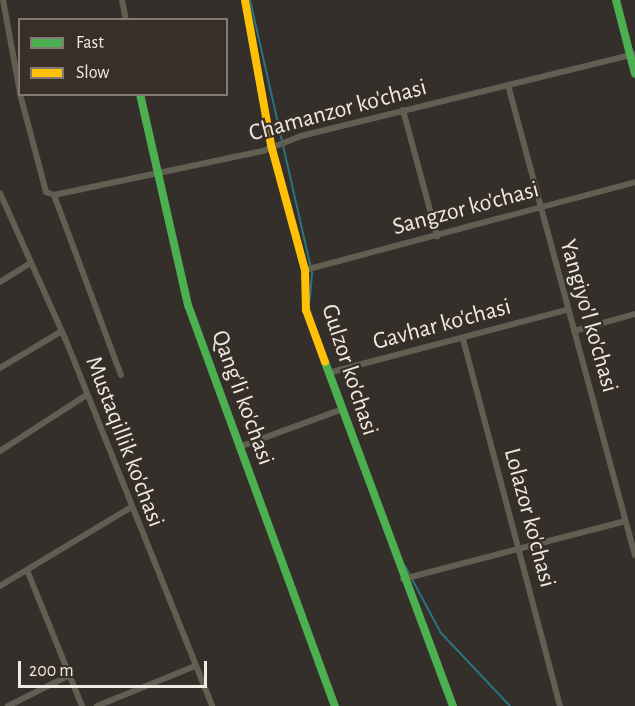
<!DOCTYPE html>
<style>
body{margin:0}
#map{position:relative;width:635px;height:706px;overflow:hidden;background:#342f2b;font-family:"Alegreya Sans",sans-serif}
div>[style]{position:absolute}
.stream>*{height:2px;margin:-1px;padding:0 1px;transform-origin:1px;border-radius:1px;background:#297481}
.street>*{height:6px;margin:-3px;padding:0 3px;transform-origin:3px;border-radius:3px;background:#605f51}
.fast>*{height:8px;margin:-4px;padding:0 4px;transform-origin:4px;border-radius:4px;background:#4caf50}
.slow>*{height:8px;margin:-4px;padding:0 4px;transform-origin:4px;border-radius:4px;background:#ffc107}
span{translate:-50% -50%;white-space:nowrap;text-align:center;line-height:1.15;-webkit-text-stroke:4.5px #382f27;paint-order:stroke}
.street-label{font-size:24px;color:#f0eae5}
.legend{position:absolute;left:18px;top:18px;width:210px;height:78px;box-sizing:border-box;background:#382f27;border:2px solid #827a73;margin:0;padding:8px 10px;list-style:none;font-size:18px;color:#f0eae5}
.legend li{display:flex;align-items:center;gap:12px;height:30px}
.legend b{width:30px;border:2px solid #827a73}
.scale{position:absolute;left:18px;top:661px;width:189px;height:27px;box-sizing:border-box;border:3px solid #f0eae5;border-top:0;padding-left:8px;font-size:18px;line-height:21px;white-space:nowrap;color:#f0eae5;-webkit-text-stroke:4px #382f27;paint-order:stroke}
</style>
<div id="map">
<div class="stream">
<div style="left:250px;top:0;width:281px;rotate:77.2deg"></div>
<div style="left:312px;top:274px;width:25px;rotate:95deg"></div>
<div style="left:405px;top:566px;width:76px;rotate:61.8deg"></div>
<div style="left:441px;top:633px;width:100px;rotate:46.6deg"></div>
</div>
<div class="street">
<div style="left:3px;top:0;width:95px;rotate:79.6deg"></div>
<div style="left:122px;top:0;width:20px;rotate:79deg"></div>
<div style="left:508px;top:85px;width:487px;rotate:74.9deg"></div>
<div style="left:20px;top:94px;width:101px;rotate:75.1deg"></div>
<div style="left:46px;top:192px;width:9px;rotate:21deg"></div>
<div style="left:54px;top:195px;width:192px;rotate:69.6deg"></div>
<div style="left:403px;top:110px;width:131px;rotate:74.9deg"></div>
<div style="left:0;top:193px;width:159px;rotate:65.9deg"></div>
<div style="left:65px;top:338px;width:396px;rotate:68.2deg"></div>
<div style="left:54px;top:195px;width:214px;rotate:-11.9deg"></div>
<div style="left:263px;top:151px;width:41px;rotate:-21.5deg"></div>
<div style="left:301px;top:136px;width:344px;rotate:-13.8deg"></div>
<div style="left:305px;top:270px;width:342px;rotate:-14.9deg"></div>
<div style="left:0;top:282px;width:36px;rotate:-32deg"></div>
<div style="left:574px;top:331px;width:63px;rotate:-15.6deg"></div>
<div style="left:463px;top:339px;width:380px;rotate:75.2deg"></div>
<div style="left:0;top:368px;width:72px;rotate:-30.8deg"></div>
<div style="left:328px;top:373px;width:246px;rotate:-14.8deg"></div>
<div style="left:239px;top:447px;width:108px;rotate:-20.1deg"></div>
<div style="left:0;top:451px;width:101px;rotate:-32.9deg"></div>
<div style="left:27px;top:570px;width:147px;rotate:68deg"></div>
<div style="left:403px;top:579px;width:229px;rotate:-14.6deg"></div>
<div style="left:0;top:586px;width:152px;rotate:-31deg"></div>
<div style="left:8px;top:706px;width:69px;rotate:-26.6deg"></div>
<div style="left:97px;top:706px;width:106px;rotate:-22.2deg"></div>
</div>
<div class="fast">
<div style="left:616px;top:0;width:76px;rotate:75.6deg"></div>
<div style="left:140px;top:94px;width:216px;rotate:77.2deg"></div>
<div style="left:188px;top:305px;width:427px;rotate:69.9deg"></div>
<div style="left:325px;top:362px;width:367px;rotate:69.6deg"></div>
</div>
<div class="slow">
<div style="left:245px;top:0;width:147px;rotate:79.8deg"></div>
<div style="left:271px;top:145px;width:130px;rotate:74.8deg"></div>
<div style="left:305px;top:270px;width:40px;rotate:88.6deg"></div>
<div style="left:306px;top:310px;width:55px;rotate:69.9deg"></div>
</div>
<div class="street-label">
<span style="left:338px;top:111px;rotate:-15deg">Chamanzor ko'chasi</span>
<span style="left:466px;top:209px;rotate:-15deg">Sangzor ko'chasi</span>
<span style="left:588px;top:316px;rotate:74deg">Yangiyo'l ko'chasi</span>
<span style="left:442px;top:325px;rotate:-15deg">Gavhar ko'chasi</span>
<span style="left:349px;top:370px;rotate:72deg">Gulzor ko'chasi</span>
<span style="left:242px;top:398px;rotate:70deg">Qang'li ko'chasi</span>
<span style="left:124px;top:442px;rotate:69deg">Mustaqillik ko'chasi</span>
<span style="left:529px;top:518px;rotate:75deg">Lolazor ko'chasi</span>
</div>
<ul class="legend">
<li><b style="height:8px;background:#4caf50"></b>Fast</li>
<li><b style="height:8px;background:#ffc107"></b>Slow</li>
</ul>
<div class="scale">200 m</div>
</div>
